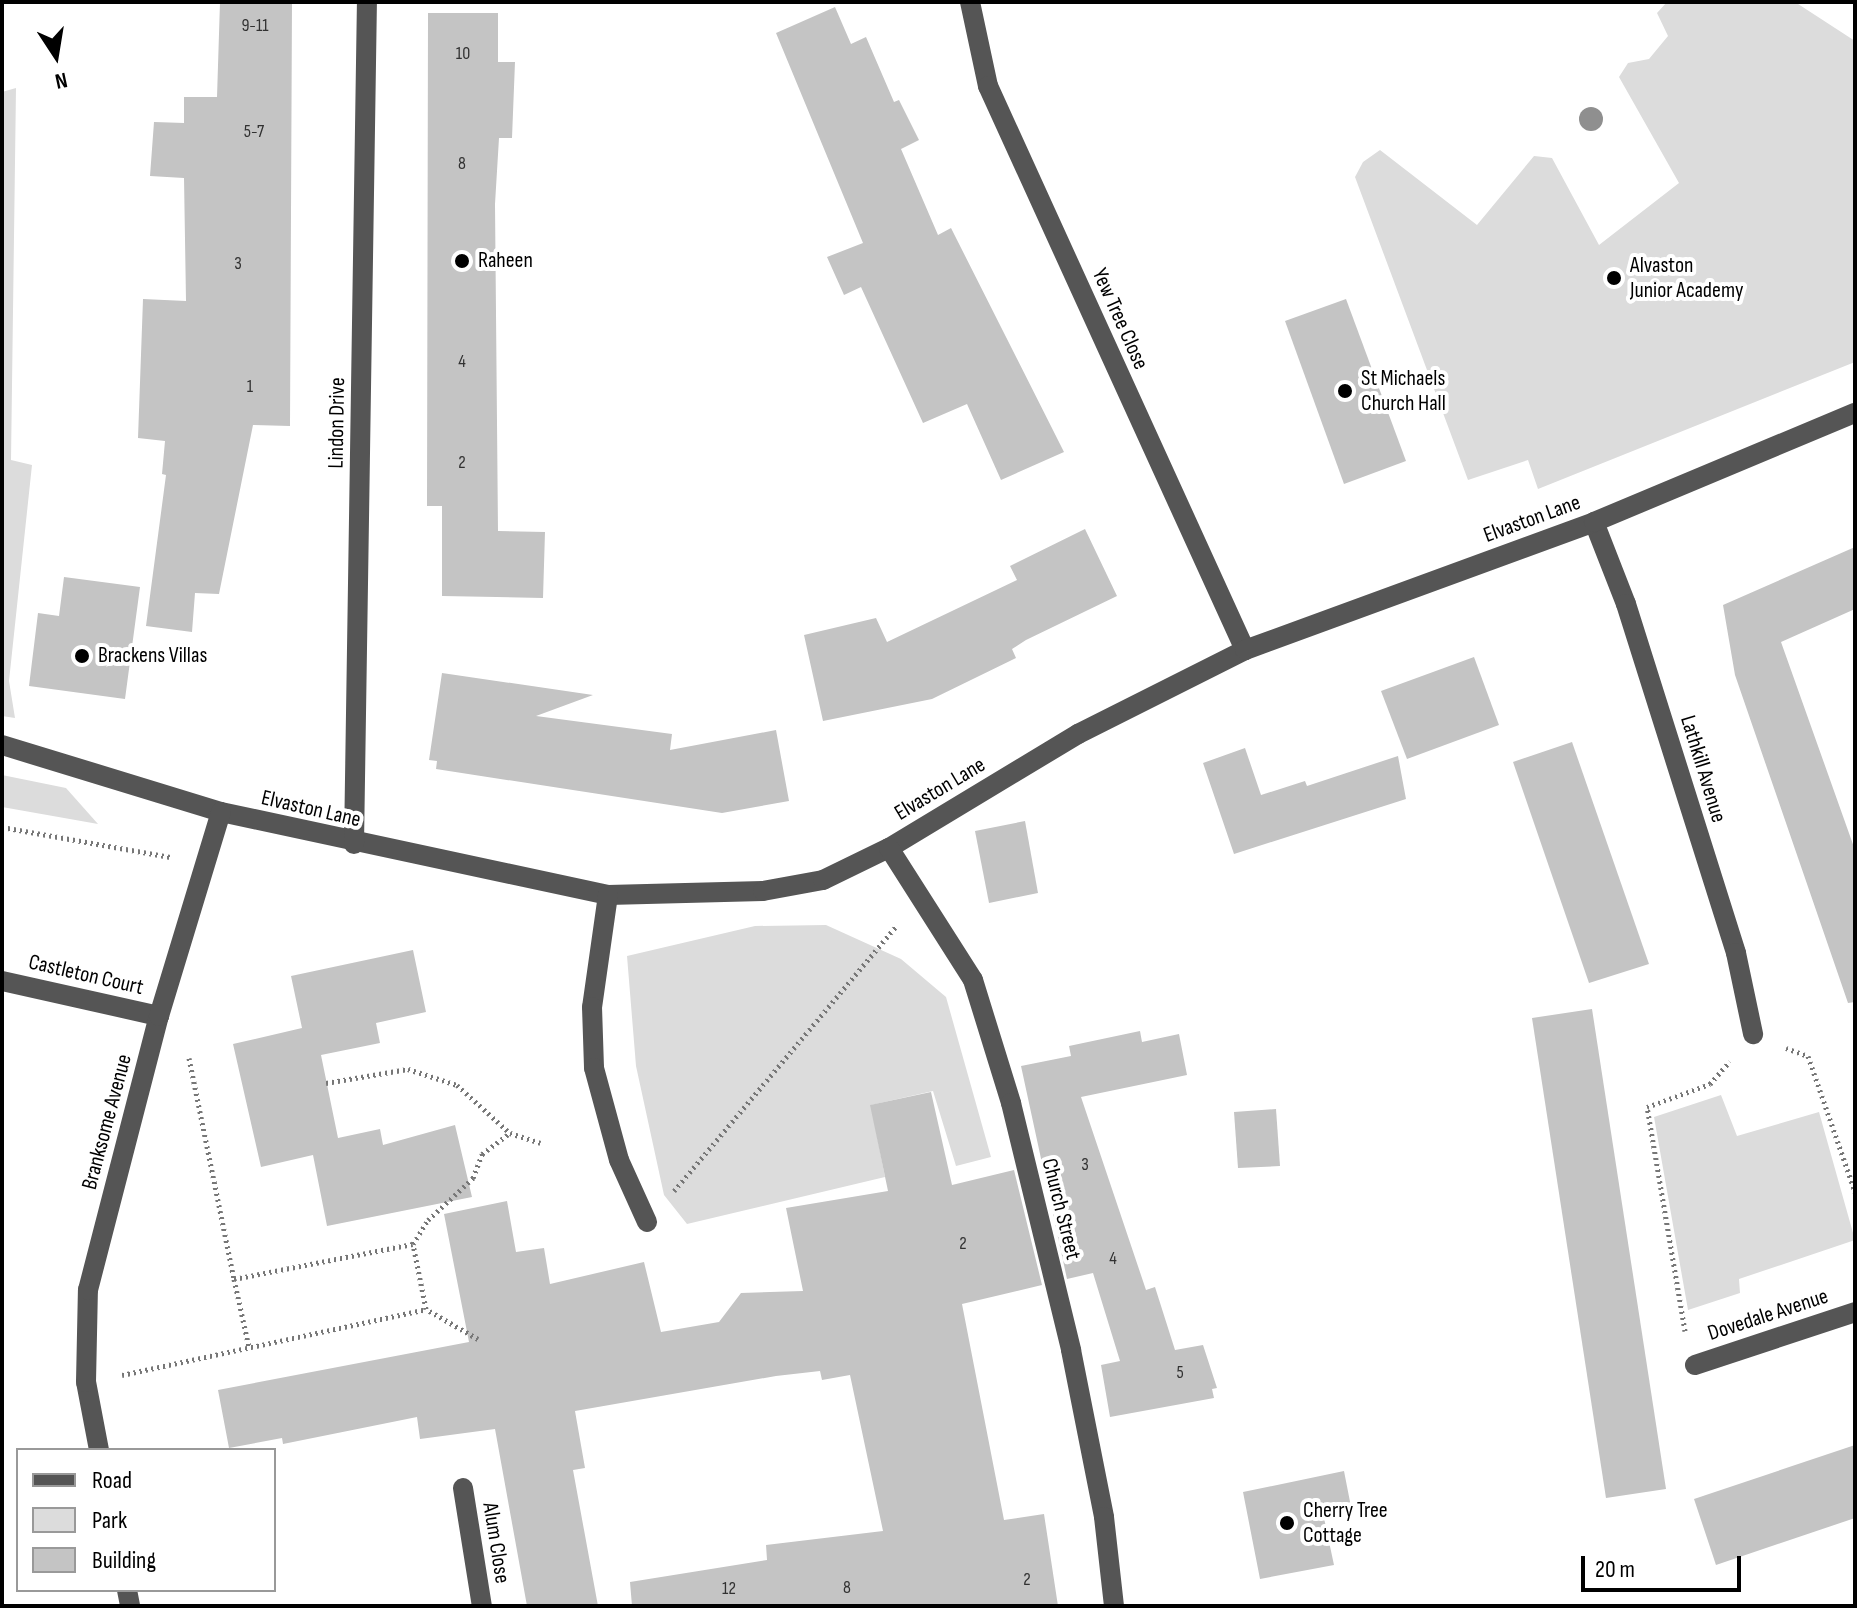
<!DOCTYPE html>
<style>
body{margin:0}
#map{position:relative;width:1857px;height:1608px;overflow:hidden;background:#fff;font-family:"Sofia Sans Condensed",sans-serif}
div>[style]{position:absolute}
.green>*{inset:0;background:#dcdcdc}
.building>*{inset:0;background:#c4c4c4}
.path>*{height:5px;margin-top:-2.5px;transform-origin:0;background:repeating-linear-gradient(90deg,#777 0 2px,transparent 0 6px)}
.minor>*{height:20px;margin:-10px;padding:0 10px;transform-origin:10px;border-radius:10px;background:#555}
.trees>*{width:24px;height:24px;margin:-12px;border-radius:50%;background:#8f8f8f}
.dots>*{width:22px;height:22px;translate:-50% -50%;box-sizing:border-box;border:4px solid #fff;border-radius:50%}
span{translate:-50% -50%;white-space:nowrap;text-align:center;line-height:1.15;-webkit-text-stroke:8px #fff;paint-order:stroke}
.number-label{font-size:18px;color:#313131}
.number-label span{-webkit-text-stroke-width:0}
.poi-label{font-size:22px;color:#000}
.left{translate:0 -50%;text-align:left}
.street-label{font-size:22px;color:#000}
.frame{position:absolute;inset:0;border:4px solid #000;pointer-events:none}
.legend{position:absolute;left:16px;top:1448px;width:260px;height:144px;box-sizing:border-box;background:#fff;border:2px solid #999;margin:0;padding:10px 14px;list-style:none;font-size:24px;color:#000}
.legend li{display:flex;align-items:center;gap:16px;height:40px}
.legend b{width:40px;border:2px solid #999}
.north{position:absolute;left:16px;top:16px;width:80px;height:80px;-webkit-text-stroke:6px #fff;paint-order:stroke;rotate:168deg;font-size:22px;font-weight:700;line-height:32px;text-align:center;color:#000}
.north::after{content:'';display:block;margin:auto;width:28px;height:36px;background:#000;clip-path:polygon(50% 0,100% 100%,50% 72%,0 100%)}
.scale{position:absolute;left:1581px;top:1556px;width:160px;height:36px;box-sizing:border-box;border:4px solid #000;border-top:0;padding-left:10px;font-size:24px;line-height:28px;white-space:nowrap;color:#000;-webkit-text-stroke:6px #fff;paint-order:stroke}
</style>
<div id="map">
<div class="green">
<div style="clip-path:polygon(1667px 2px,1795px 2px,1855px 41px,1855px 362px,1538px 489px,1528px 460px,1468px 480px,1355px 177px,1363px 162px,1380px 150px,1477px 225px,1534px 156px,1552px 158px,1599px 245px,1679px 183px,1619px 77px,1628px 63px,1649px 59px,1668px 36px,1657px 13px)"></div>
<div style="clip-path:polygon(16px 88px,11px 460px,32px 465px,9px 681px,15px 718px,2px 716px,2px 92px)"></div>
<div style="clip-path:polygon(2px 775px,66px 788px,98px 824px,2px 807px)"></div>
<div style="clip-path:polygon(826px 925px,901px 959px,946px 997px,991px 1157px,956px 1166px,933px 1091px,871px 1105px,885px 1177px,687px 1224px,664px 1195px,636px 1066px,627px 956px,755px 926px)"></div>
<div style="clip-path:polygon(1721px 1095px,1737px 1136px,1819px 1112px,1855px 1240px,1739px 1279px,1740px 1293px,1688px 1310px,1654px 1117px)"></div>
</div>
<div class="building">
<div style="clip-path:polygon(220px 2px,292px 2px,290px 426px,253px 425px,219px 594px,195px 593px,192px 632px,146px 626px,166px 475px,162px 474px,165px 441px,138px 438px,143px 299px,186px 301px,184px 178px,150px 176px,154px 122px,184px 123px,184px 97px,217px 97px)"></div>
<div style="clip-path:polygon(835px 7px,851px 44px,866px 37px,894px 102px,899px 100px,919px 140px,901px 149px,938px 235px,951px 228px,1064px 452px,1001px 480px,967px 404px,923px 423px,861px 287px,844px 295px,827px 257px,863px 243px,776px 33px)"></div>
<div style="clip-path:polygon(428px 13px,498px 13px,498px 62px,515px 62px,512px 138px,499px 138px,495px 204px,498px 531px,545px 532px,543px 598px,442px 596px,442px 506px,427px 506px)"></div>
<div style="clip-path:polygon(1346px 299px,1406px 461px,1344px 484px,1285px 321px)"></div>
<div style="clip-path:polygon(1085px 529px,1117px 596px,1026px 640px,1012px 649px,1016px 658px,932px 699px,823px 721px,804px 635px,876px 618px,887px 642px,1017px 580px,1010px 566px)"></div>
<div style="clip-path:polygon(1855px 547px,1855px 609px,1781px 642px,1855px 850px,1855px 1002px,1848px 1003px,1735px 675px,1723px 605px)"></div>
<div style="clip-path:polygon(64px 577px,140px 587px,125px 699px,29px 686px,38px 613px,59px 616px)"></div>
<div style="clip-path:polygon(1474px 657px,1499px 725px,1407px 759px,1381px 691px)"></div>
<div style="clip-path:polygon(442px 673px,593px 695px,536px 716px,672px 734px,670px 750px,776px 730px,789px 801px,722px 813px,436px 769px,437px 761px,429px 760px)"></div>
<div style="clip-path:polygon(1572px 742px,1649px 964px,1589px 983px,1513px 762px)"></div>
<div style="clip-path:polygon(1245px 748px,1261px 795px,1305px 781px,1307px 786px,1398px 756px,1406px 799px,1234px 854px,1203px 763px)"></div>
<div style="clip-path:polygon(1025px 821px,1038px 893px,989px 903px,975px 831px)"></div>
<div style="clip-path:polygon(413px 950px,426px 1012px,376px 1023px,380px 1043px,321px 1055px,338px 1138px,380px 1129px,383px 1145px,455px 1125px,472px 1197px,327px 1226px,313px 1155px,261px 1167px,233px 1044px,302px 1028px,291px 976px)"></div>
<div style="clip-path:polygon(1592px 1009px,1666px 1489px,1606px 1498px,1532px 1018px)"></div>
<div style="clip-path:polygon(1140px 1031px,1142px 1042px,1179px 1034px,1187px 1075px,1081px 1097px,1146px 1290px,1155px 1287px,1175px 1350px,1203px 1345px,1217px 1388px,1212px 1389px,1214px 1398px,1110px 1417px,1101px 1365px,1120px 1361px,1093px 1273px,1067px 1279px,1021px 1066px,1071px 1056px,1069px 1046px)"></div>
<div style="clip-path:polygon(931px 1092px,952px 1185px,1014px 1170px,1042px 1285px,962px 1304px,1004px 1520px,1044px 1514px,1058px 1606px,632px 1606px,630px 1582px,767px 1560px,766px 1545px,883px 1531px,850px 1375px,822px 1380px,820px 1371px,776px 1376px,575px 1411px,585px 1468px,573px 1470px,598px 1606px,527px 1606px,495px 1429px,420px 1439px,417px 1417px,283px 1444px,282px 1438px,229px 1448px,218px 1390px,469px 1342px,444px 1214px,507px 1201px,516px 1252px,544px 1248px,550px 1284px,644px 1262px,661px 1332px,719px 1322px,741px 1293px,803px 1291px,786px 1208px,888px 1191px,870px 1105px)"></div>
<div style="clip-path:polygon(1276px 1109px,1280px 1166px,1238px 1168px,1234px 1112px)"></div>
<div style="clip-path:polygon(1855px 1445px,1855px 1518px,1716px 1565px,1694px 1499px)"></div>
<div style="clip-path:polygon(1344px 1471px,1352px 1512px,1324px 1518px,1334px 1565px,1260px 1579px,1243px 1492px)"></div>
</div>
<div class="path">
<div style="left:2px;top:827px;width:171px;rotate:10.1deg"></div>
<div style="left:1786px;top:1048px;width:23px;rotate:20deg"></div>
<div style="left:1808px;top:1056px;width:144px;rotate:70.9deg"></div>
<div style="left:189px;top:1058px;width:226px;rotate:78.5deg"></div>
<div style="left:234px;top:1279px;width:182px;rotate:-11.1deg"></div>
<div style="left:326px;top:1083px;width:83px;rotate:-9.7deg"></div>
<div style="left:408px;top:1069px;width:52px;rotate:18.1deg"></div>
<div style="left:457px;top:1085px;width:72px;rotate:42.2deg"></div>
<div style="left:510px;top:1133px;width:32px;rotate:18deg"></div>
<div style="left:674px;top:1191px;width:346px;rotate:-50deg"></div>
<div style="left:234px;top:1279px;width:70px;rotate:77.6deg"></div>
<div style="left:1685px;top:1331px;width:227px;rotate:-99.6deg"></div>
<div style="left:1647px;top:1107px;width:67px;rotate:-20.1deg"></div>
<div style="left:1710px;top:1084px;width:30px;rotate:-49deg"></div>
<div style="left:478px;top:1339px;width:60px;rotate:-150deg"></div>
<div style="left:426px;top:1309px;width:66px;rotate:-101.3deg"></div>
<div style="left:413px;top:1244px;width:28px;rotate:-58deg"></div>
<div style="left:428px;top:1220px;width:62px;rotate:-43deg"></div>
<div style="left:473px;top:1178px;width:26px;rotate:-69deg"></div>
<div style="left:482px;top:1154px;width:35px;rotate:-37deg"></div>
<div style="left:122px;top:1375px;width:311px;rotate:-12.2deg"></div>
</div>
<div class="minor">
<div style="left:970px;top:2px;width:86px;rotate:77.9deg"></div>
<div style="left:988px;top:86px;width:620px;rotate:65.5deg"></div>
<div style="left:1594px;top:522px;width:88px;rotate:68.7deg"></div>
<div style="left:1626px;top:604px;width:366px;rotate:72.5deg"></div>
<div style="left:1736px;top:953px;width:83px;rotate:78.1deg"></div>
<div style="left:2px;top:745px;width:229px;rotate:17deg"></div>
<div style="left:221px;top:812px;width:396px;rotate:12.1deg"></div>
<div style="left:608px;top:895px;width:155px;rotate:-1.5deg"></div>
<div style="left:763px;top:891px;width:61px;rotate:-10.4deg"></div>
<div style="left:823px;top:880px;width:73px;rotate:-25.9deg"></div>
<div style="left:889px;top:848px;width:221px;rotate:-31.1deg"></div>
<div style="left:1078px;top:734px;width:187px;rotate:-26.7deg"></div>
<div style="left:1245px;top:650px;width:372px;rotate:-20.1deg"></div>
<div style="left:1594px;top:522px;width:283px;rotate:-22.7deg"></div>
<div style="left:354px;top:844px;width:842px;rotate:-89.12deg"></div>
<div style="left:889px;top:848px;width:156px;rotate:57.5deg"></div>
<div style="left:973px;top:980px;width:129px;rotate:72.8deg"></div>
<div style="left:1011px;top:1103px;width:254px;rotate:76.3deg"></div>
<div style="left:1071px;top:1350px;width:170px;rotate:78.8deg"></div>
<div style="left:1104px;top:1517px;width:90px;rotate:83.6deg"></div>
<div style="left:608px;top:895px;width:113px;rotate:98.1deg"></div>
<div style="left:592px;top:1007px;width:61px;rotate:88.1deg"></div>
<div style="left:594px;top:1068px;width:95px;rotate:74.8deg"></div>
<div style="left:619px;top:1160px;width:68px;rotate:65.7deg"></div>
<div style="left:2px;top:981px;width:161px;rotate:12.6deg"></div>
<div style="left:1695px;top:1365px;width:169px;rotate:-18.3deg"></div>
<div style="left:99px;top:1450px;width:69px;rotate:-100.8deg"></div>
<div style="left:86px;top:1382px;width:92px;rotate:-88.8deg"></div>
<div style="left:88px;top:1290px;width:283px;rotate:-75.5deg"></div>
<div style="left:159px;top:1016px;width:213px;rotate:-73.1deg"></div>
<div style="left:463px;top:1488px;width:120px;rotate:80.9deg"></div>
<div style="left:127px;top:1590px;width:16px;rotate:79deg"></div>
</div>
<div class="trees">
<div style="left:1591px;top:119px"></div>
</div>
<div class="dots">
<div style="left:462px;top:261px;background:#000"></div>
<div style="left:1614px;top:278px;background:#000"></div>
<div style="left:1345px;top:391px;background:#000"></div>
<div style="left:82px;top:656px;background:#000"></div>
<div style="left:1287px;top:1523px;background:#000"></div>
</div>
<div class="number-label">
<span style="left:255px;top:26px">9-11</span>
<span style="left:463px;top:54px">10</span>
<span style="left:254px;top:132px">5-7</span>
<span style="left:462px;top:164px">8</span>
<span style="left:238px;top:264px">3</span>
<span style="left:462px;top:362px">4</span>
<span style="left:250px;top:387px">1</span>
<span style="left:462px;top:463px">2</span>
<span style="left:1085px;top:1165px">3</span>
<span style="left:963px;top:1244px">2</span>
<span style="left:1113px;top:1259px">4</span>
<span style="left:1180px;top:1373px">5</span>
<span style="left:1027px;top:1580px">2</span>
<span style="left:847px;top:1588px">8</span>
<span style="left:729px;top:1589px">12</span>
</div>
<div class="poi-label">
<span class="left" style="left:478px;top:261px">Raheen</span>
<span class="left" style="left:1630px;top:278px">Alvaston<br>Junior Academy</span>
<span class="left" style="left:1361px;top:391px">St Michaels<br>Church Hall</span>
<span class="left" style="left:98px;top:656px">Brackens Villas</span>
<span class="left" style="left:1303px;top:1523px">Cherry Tree<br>Cottage</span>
</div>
<div class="street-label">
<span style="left:1120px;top:319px;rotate:66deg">Yew Tree Close</span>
<span style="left:337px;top:423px;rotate:-89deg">Lindon Drive</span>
<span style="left:1532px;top:519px;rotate:-20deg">Elvaston Lane</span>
<span style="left:1703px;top:769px;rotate:73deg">Lathkill Avenue</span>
<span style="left:940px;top:789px;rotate:-31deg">Elvaston Lane</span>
<span style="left:311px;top:809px;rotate:13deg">Elvaston Lane</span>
<span style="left:86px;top:975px;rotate:13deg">Castleton Court</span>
<span style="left:107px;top:1122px;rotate:-75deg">Branksome Avenue</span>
<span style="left:1061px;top:1209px;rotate:76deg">Church Street</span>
<span style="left:1768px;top:1315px;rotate:-18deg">Dovedale Avenue</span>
<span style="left:496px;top:1543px;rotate:81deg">Alum Close</span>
</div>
<div class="frame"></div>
<ul class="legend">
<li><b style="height:10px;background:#555"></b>Road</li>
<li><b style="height:22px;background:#dcdcdc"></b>Park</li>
<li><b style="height:22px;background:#c4c4c4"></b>Building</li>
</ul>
<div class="north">N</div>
<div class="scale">20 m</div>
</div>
